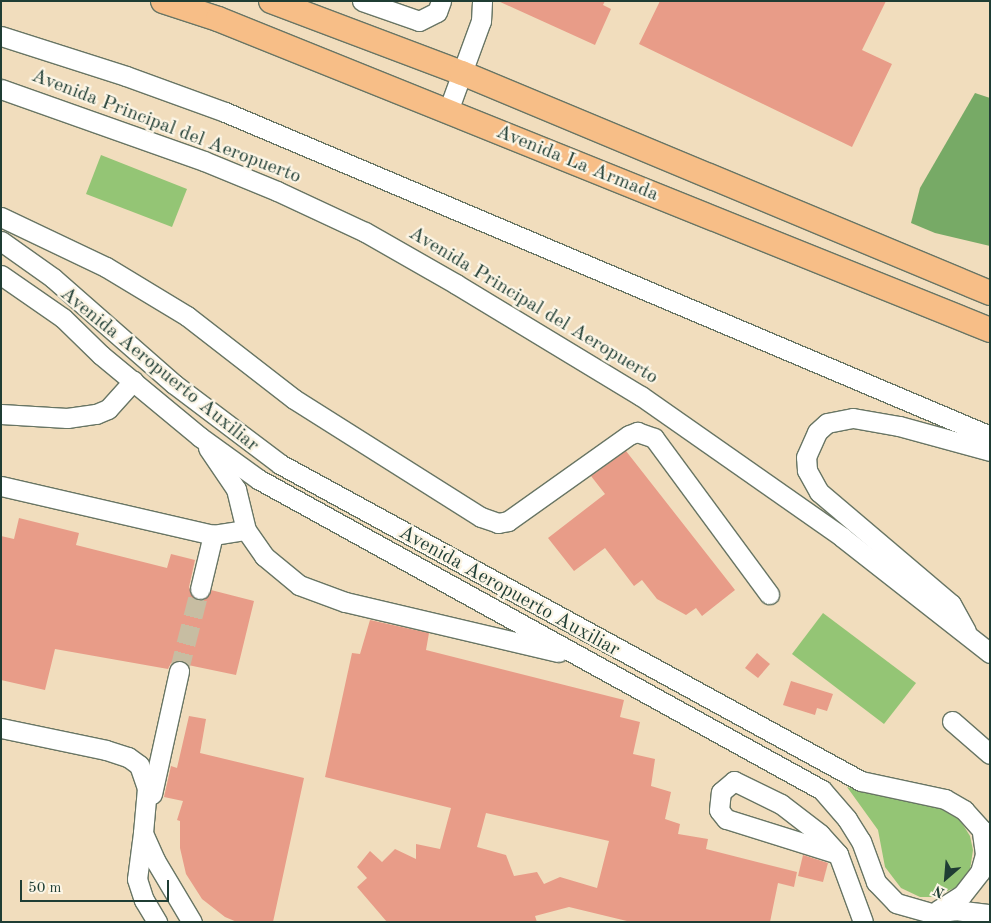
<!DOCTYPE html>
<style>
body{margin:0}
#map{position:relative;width:991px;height:923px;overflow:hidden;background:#f1ddbd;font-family:"Old Standard TT",serif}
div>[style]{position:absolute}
.green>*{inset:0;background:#94c575}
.forest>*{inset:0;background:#7a6}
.building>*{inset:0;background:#e89c88}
.minor-tunnel>*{height:19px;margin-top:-9.5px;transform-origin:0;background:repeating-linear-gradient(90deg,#c7bda2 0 19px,transparent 0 28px)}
.roads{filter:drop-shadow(1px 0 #687564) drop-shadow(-1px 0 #687564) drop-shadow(0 1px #687564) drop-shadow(0 -1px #687564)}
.minor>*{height:19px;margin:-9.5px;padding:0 9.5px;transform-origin:9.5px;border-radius:9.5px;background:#fff}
.major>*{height:24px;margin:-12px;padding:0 12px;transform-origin:12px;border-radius:12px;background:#f7be87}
span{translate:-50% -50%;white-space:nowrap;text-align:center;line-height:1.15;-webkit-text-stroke:4.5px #fcf5e5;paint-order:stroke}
.street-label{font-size:20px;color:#1f3d34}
.frame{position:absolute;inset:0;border:2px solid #1f3d34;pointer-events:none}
.north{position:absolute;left:921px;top:853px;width:50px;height:50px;-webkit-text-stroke:4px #fcf5e5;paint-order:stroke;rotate:207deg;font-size:14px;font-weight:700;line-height:20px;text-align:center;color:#1f3d34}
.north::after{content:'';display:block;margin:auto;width:18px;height:22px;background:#1f3d34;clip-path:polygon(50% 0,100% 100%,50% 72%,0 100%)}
.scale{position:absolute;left:20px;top:880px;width:149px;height:22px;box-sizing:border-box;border:2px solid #1f3d34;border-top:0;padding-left:6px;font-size:15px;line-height:18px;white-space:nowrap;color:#1f3d34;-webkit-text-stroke:4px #fcf5e5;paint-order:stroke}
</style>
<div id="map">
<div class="green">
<div style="clip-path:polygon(101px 155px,187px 189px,172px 227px,86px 194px)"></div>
<div style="clip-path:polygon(823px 613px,916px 683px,884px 724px,792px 654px)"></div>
<div style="clip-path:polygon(847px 787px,941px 809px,960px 820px,970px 836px,973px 850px,970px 870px,959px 886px,934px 897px,920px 897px,901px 888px,885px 867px,878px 830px)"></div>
</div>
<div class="forest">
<div style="clip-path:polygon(975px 93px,990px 98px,990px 246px,935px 233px,911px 223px,920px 188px)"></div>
</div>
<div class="building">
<div style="clip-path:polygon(498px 1px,605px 1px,603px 5px,611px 9px,595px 45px)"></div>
<div style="clip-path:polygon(660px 1px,886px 1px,862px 50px,892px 64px,852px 147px,639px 44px)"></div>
<div style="clip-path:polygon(626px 451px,735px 590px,702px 616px,696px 608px,686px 615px,657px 599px,642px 580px,634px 586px,605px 548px,574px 571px,548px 538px,605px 494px,591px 476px)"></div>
<div style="clip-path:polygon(19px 518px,79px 533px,76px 545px,167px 568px,171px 554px,195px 560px,189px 587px,193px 597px,204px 600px,211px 590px,254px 601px,236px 675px,188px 665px,181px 660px,171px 663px,168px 669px,55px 649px,45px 690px,1px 680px,1px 536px,14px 539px)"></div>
<div style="clip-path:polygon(evenodd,370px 620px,429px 633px,426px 650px,624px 700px,620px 717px,640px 722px,633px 754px,655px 759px,651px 786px,671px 792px,665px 819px,680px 824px,678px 834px,708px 839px,706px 849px,797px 872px,794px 887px,778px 883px,770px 922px,631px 922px,569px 907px,535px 916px,537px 922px,387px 922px,357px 887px,367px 878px,357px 867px,370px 851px,382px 862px,395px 849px,416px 859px,416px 844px,440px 849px,451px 808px,325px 777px,352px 653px,360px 654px,370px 620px,486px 813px,609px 841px,597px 888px,560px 877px,544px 884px,537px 872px,514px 876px,506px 855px,477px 847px,486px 813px)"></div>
<div style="clip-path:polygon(757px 653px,770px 664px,758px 678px,745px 668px)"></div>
<div style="clip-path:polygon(791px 681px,833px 694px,827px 711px,817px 708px,815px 715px,783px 705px)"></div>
<div style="clip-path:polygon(189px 716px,206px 719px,200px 753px,304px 778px,273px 922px,237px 922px,225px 917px,202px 899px,186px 874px,180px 848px,180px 821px,177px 820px,183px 801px,164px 797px,171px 766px,177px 768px)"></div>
<div style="clip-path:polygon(803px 855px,828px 863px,823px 882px,798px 876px)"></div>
</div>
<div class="minor-tunnel">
<div style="left:179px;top:671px;width:85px;rotate:-75.6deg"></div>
</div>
<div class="roads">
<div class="minor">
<div style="left:362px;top:1px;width:60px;rotate:19.3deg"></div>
<div style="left:419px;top:21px;width:20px;rotate:-27deg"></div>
<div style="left:437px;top:12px;width:12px;rotate:-70deg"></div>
<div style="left:1px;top:36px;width:131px;rotate:17.7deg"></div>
<div style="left:126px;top:76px;width:105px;rotate:20deg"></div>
<div style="left:225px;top:112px;width:831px;rotate:22.95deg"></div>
<div style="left:1px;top:89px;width:215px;rotate:19.5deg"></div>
<div style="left:204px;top:161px;width:79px;rotate:22.3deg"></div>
<div style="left:277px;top:191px;width:97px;rotate:25deg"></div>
<div style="left:365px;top:232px;width:105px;rotate:29.7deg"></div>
<div style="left:456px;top:284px;width:216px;rotate:31.2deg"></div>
<div style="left:641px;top:396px;width:246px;rotate:35deg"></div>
<div style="left:842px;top:537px;width:188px;rotate:38.1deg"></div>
<div style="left:448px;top:111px;width:96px;rotate:-69.9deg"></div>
<div style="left:481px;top:21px;width:20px;rotate:-87deg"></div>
<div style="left:1px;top:217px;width:116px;rotate:25.5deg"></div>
<div style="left:106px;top:267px;width:95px;rotate:31.2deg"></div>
<div style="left:187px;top:316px;width:135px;rotate:37.8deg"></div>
<div style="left:294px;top:399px;width:221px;rotate:32.3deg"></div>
<div style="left:481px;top:517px;width:18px;rotate:19deg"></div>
<div style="left:498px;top:523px;width:10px;rotate:-11deg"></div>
<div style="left:508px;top:521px;width:148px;rotate:-35.4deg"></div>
<div style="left:629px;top:435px;width:9px;rotate:-21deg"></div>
<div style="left:637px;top:432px;width:18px;rotate:19deg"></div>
<div style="left:654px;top:438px;width:194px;rotate:53.6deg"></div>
<div style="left:1px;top:241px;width:64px;rotate:35.4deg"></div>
<div style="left:53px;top:278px;width:161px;rotate:41.2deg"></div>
<div style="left:174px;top:384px;width:133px;rotate:37deg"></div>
<div style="left:280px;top:464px;width:662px;rotate:28.62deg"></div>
<div style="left:861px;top:781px;width:86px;rotate:12.1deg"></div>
<div style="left:945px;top:799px;width:22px;rotate:30deg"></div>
<div style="left:964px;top:810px;width:27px;rotate:48deg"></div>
<div style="left:982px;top:830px;width:18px;rotate:63deg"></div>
<div style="left:1px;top:275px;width:75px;rotate:34.7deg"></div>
<div style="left:63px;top:318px;width:53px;rotate:44.2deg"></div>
<div style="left:101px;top:355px;width:129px;rotate:39.6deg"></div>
<div style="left:200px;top:437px;width:72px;rotate:35.9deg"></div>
<div style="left:258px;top:479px;width:644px;rotate:28.87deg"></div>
<div style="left:822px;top:790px;width:38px;rotate:49deg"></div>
<div style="left:847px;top:819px;width:26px;rotate:58deg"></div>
<div style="left:861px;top:841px;width:44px;rotate:69.9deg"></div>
<div style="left:876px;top:882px;width:29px;rotate:46deg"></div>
<div style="left:896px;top:903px;width:37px;rotate:16deg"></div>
<div style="left:932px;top:913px;width:23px;rotate:-7deg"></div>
<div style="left:955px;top:910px;width:35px;rotate:7deg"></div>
<div style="left:1px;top:414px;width:66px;rotate:3.5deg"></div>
<div style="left:67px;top:418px;width:29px;rotate:-8deg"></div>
<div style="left:96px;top:414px;width:13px;rotate:-23deg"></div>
<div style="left:108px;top:409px;width:38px;rotate:-48deg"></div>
<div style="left:208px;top:448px;width:50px;rotate:55.7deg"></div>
<div style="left:236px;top:489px;width:42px;rotate:76.3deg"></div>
<div style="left:246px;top:530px;width:32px;rotate:55deg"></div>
<div style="left:264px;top:556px;width:45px;rotate:39.6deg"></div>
<div style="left:299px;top:585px;width:49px;rotate:20.3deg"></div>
<div style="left:345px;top:602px;width:219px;rotate:13.2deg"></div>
<div style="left:1px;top:486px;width:218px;rotate:13deg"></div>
<div style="left:213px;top:535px;width:33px;rotate:-9deg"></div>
<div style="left:200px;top:589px;width:56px;rotate:-76.5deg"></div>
<div style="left:966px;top:631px;width:31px;rotate:-119deg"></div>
<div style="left:951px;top:604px;width:173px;rotate:-139.7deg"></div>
<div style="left:819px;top:492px;width:25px;rotate:-119deg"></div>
<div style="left:807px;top:470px;width:13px;rotate:-94deg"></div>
<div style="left:806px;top:457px;width:27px;rotate:-66deg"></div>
<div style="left:817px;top:432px;width:13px;rotate:-42deg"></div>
<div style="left:827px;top:423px;width:26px;rotate:-11deg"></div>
<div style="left:853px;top:418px;width:47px;rotate:9.9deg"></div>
<div style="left:899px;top:426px;width:94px;rotate:15.4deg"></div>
<div style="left:952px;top:721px;width:50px;rotate:41deg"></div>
<div style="left:1px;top:728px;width:107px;rotate:11.8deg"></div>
<div style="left:106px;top:750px;width:23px;rotate:18deg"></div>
<div style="left:128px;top:757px;width:14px;rotate:36deg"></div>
<div style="left:139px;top:765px;width:24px;rotate:71deg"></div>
<div style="left:147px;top:788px;width:45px;rotate:95.1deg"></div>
<div style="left:143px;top:833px;width:30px;rotate:66deg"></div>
<div style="left:155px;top:860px;width:72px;rotate:59.2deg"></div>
<div style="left:152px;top:794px;width:126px;rotate:-77.6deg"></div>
<div style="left:143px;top:833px;width:46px;rotate:97.4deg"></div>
<div style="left:137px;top:879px;width:22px;rotate:72deg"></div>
<div style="left:144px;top:900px;width:26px;rotate:59deg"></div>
<div style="left:838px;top:854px;width:117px;rotate:-162.6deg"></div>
<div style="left:726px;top:819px;width:11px;rotate:-128deg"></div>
<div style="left:719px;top:810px;width:18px;rotate:-84deg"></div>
<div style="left:721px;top:792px;width:17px;rotate:-40deg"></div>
<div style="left:734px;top:781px;width:52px;rotate:26.1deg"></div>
<div style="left:781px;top:804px;width:49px;rotate:37.6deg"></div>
<div style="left:820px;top:834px;width:27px;rotate:48deg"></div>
<div style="left:838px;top:854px;width:72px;rotate:69.8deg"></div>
<div style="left:938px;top:910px;width:28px;rotate:-32deg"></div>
<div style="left:962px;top:895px;width:29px;rotate:-52deg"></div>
<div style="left:980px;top:872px;width:19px;rotate:-74deg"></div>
<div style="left:985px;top:854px;width:21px;rotate:-98deg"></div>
</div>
<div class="major">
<div style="left:163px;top:1px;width:58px;rotate:18.1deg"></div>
<div style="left:218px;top:19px;width:832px;rotate:21.94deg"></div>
<div style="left:271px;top:1px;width:204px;rotate:20.7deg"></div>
<div style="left:462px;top:73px;width:572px;rotate:22.62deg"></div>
</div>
</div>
<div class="street-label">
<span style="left:166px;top:127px;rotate:21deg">Avenida Principal del Aeropuerto</span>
<span style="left:577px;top:164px;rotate:22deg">Avenida La Armada</span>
<span style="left:533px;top:306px;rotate:31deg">Avenida Principal del Aeropuerto</span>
<span style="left:159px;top:370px;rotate:39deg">Avenida Aeropuerto Auxiliar</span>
<span style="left:509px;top:592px;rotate:29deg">Avenida Aeropuerto Auxiliar</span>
</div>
<div class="frame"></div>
<div class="north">N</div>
<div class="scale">50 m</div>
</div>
